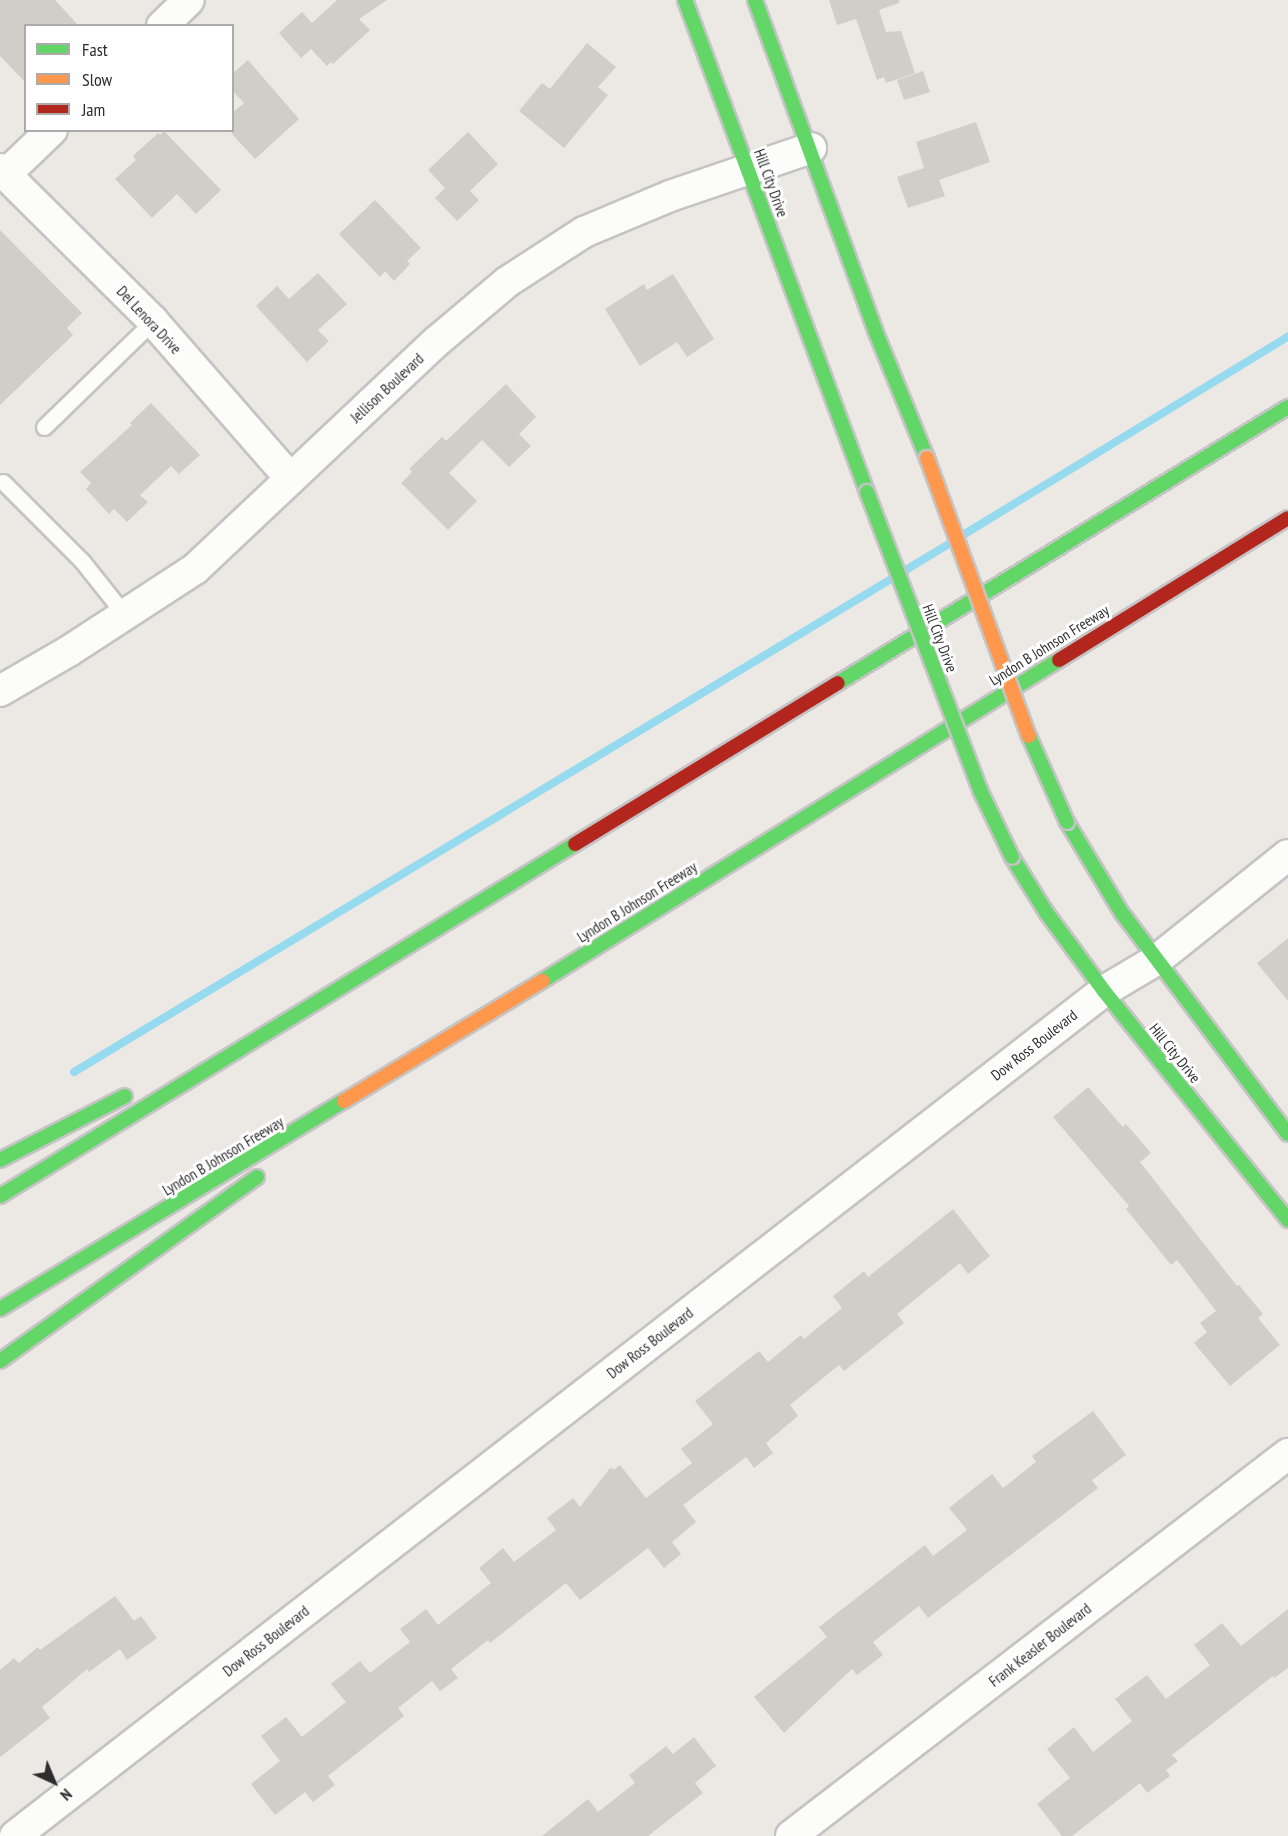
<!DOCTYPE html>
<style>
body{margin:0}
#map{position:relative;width:1288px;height:1836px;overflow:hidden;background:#ece8e4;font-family:"PT Sans Narrow",sans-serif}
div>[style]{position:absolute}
.stream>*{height:8px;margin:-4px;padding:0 4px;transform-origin:4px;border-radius:4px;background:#95daef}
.building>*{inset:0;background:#d1ceca}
.roads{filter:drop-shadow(2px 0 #c5c4c4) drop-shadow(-2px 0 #c5c4c4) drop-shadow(0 2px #c5c4c4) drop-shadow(0 -2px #c5c4c4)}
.lane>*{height:15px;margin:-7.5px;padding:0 7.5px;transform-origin:7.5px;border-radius:7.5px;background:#fcfcfb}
.street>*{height:30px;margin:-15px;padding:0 15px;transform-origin:15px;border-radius:15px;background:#fcfcfb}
.fast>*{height:14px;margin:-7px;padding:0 7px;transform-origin:7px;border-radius:7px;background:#63d668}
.slow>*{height:14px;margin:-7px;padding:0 7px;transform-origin:7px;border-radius:7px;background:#ff974d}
.jam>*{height:14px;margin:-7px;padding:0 7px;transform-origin:7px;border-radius:7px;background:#b3261e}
.bridges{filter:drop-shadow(2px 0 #c5c4c4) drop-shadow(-2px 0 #c5c4c4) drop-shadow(0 2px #c5c4c4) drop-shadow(0 -2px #c5c4c4)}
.fast-bridge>*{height:14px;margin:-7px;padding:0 7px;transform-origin:7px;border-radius:7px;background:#63d668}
.slow-bridge>*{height:14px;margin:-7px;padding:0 7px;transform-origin:7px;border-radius:7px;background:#ff974d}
span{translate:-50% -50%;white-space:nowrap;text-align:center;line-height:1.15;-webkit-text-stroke:6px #fff;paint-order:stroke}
.street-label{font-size:15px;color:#2d2d2d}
.legend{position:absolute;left:24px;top:24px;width:210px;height:108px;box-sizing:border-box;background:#fff;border:2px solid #ababab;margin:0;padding:8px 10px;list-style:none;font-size:18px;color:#2d2d2d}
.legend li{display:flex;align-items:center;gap:12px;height:30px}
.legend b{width:30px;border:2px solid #ababab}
.north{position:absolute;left:24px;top:1752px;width:60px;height:60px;-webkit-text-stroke:4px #fff;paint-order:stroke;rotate:136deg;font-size:16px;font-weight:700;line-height:24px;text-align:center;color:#2d2d2d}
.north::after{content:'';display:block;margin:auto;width:21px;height:27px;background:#2d2d2d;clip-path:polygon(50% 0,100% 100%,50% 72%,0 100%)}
</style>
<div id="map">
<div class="stream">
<div style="left:963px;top:535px;width:381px;rotate:-31.4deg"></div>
<div style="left:904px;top:571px;width:56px;rotate:-31.1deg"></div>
<div style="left:74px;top:1072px;width:956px;rotate:-31.1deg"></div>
</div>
<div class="building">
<div style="clip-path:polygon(0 0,55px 0,79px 26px,26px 26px,26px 83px,0 56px)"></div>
<div style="clip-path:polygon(337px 0,387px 0,359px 19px,370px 30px,333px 64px,331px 62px,327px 66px,311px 49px,301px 58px,279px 33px,302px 12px,312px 23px)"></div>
<div style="clip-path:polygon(829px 0,899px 0,899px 3px,879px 10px,886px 32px,901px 31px,915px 73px,886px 83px,884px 77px,877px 80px,856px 19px,837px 25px)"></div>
<div style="clip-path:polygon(587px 43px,616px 67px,598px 87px,608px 95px,564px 148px,519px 111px,542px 83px,550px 89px)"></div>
<div style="clip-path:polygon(248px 60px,299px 119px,255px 159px,232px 134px,232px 113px,244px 103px,232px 90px,232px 74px)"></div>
<div style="clip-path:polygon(923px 71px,930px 92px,904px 100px,897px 80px)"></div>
<div style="clip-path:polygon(976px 122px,990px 162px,939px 180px,945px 196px,908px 208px,897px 177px,924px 168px,916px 142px)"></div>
<div style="clip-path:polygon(164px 131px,221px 190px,196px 214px,177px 194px,152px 218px,115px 179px,136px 160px,133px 156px,158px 133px,160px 135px)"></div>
<div style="clip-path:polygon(468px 132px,498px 164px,470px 191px,479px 200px,457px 221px,435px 198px,445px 188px,428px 170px)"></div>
<div style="clip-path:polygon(375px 200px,421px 248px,407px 261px,410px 264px,394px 281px,385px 271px,380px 277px,339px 234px)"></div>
<div style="clip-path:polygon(0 230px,82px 313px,67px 328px,73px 335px,0 405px)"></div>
<div style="clip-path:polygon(318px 273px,347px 304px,318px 330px,329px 341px,307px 362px,256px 306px,277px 286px,289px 299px)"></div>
<div style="clip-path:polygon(673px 274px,714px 339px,687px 357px,677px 342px,640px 366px,605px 309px,644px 284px,647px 290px)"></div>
<div style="clip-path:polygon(506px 384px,536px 417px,519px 434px,531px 446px,509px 467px,482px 440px,449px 473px,477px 501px,448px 530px,401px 483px,412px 472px,409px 469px,442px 437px,446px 441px)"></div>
<div style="clip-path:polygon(151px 403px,200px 455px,179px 474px,171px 466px,140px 495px,148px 502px,127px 522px,114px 509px,109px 514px,86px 489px,91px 483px,80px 472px,132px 425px,130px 423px)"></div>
<div style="clip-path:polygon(1288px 938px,1288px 1001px,1257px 963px)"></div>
<div style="clip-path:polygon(1088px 1087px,1123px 1127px,1126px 1124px,1151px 1153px,1140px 1162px,1237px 1286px,1239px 1285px,1263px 1314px,1258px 1318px,1280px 1345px,1230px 1386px,1194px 1343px,1207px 1332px,1200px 1323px,1216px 1311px,1177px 1260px,1171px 1265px,1126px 1209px,1129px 1206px,1053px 1117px)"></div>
<div style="clip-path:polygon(953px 1209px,990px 1256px,968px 1274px,960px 1263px,897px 1314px,904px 1323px,844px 1371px,839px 1365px,790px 1405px,798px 1416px,766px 1443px,773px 1453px,754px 1468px,746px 1457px,683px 1505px,696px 1522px,672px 1542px,681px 1554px,664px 1568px,648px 1548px,580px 1600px,566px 1583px,490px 1643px,488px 1640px,451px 1669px,458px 1678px,440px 1691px,432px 1681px,398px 1708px,404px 1716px,328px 1776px,335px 1785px,313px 1802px,305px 1792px,275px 1815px,251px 1784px,280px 1761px,261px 1736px,286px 1717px,302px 1737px,346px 1702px,331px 1684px,360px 1661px,370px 1673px,410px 1642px,400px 1629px,426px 1609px,438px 1625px,491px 1583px,479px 1568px,503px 1548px,514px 1562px,556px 1530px,547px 1518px,573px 1498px,580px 1507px,610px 1468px,615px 1469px,620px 1465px,646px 1498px,692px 1463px,681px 1449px,713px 1424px,695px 1401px,759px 1351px,768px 1362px,801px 1335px,804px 1339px,842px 1308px,833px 1296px,864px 1271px,868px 1277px)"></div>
<div style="clip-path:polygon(1093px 1411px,1126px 1455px,1092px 1480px,1098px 1488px,928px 1618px,919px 1606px,873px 1642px,883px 1655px,857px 1675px,852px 1669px,784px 1733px,754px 1697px,827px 1637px,819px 1627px,925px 1545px,933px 1556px,967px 1530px,949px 1508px,992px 1474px,1003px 1488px,1036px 1462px,1032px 1456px)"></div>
<div style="clip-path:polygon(115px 1596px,134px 1621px,141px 1616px,157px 1638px,127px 1660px,120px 1649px,89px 1672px,87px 1669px,42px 1707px,50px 1718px,0 1757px,0 1670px,14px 1658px,19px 1663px,38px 1647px,40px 1650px)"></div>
<div style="clip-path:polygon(1288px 1609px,1288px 1668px,1274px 1678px,1273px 1676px,1172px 1755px,1178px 1761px,1166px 1770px,1170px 1776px,1147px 1793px,1140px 1783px,1072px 1836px,1062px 1836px,1037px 1804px,1070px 1778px,1047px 1749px,1074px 1727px,1093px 1752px,1132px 1721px,1115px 1699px,1147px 1675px,1166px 1699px,1210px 1665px,1194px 1645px,1222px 1623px,1241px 1646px)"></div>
<div style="clip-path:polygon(694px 1737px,716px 1766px,695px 1783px,703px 1793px,648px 1836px,542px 1836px,588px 1799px,598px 1812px,635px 1783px,629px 1775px,666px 1746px,673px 1754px)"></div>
</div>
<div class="roads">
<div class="lane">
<div style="left:44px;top:427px;width:152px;rotate:-44.2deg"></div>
<div style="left:3px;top:482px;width:112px;rotate:45deg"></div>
<div style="left:82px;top:561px;width:69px;rotate:51.5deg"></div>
</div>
<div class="street">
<div style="left:162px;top:26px;width:37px;rotate:-44deg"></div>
<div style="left:0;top:169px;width:216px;rotate:44.8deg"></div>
<div style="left:153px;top:321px;width:208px;rotate:48.9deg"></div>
<div style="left:5px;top:175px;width:65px;rotate:-43.8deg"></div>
<div style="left:0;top:691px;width:80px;rotate:-30.1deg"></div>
<div style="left:69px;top:651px;width:150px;rotate:-33.1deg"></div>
<div style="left:195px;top:569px;width:331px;rotate:-43.3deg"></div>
<div style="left:436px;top:342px;width:93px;rotate:-40.2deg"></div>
<div style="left:507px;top:282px;width:92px;rotate:-33deg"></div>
<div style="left:584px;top:232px;width:93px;rotate:-22.7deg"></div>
<div style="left:670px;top:196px;width:149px;rotate:-18.8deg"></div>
<div style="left:15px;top:1836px;width:1378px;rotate:-37.81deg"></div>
<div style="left:1104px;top:991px;width:63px;rotate:-30.7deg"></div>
<div style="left:1158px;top:959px;width:166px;rotate:-38.7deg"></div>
<div style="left:791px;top:1836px;width:627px;rotate:-37.55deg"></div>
</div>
<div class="fast">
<div style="left:685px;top:0;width:525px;rotate:69.7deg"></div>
<div style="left:755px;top:0;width:351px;rotate:70deg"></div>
<div style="left:875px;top:330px;width:138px;rotate:67.9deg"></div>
<div style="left:838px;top:683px;width:528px;rotate:-31.52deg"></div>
<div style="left:1067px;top:822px;width:106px;rotate:58.9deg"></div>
<div style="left:1122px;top:913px;width:276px;rotate:53.1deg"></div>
<div style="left:1012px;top:857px;width:65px;rotate:58.3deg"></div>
<div style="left:1046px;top:912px;width:98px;rotate:53.7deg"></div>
<div style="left:1104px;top:991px;width:294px;rotate:51.2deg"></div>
<div style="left:542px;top:981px;width:609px;rotate:-31.84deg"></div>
<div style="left:0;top:1160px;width:140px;rotate:-27.1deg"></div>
<div style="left:0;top:1196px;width:674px;rotate:-31.47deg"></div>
<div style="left:0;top:1309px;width:402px;rotate:-31.2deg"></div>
<div style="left:0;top:1361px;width:316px;rotate:-35.6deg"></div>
</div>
<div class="slow">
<div style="left:344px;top:1101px;width:232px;rotate:-31.2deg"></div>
</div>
<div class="jam">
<div style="left:1059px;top:660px;width:269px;rotate:-31.8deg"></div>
<div style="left:575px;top:844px;width:308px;rotate:-31.5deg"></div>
</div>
</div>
<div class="bridges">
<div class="fast-bridge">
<div style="left:867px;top:492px;width:319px;rotate:69.2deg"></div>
<div style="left:980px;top:790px;width:74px;rotate:64.5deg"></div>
<div style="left:1029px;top:736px;width:94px;rotate:66.2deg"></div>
</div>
<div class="slow-bridge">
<div style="left:927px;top:458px;width:296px;rotate:69.9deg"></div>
</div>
</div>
<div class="street-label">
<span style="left:771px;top:183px;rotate:70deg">Hill City Drive</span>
<span style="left:149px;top:320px;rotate:47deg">Del Lenora Drive</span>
<span style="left:387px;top:388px;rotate:-43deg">Jellison Boulevard</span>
<span style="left:940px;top:638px;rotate:69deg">Hill City Drive</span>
<span style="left:1049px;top:645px;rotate:-32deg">Lyndon B Johnson Freeway</span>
<span style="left:637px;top:902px;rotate:-32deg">Lyndon B Johnson Freeway</span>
<span style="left:1034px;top:1045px;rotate:-38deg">Dow Ross Boulevard</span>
<span style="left:1175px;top:1053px;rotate:51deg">Hill City Drive</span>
<span style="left:223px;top:1156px;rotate:-31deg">Lyndon B Johnson Freeway</span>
<span style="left:650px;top:1343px;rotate:-38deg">Dow Ross Boulevard</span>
<span style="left:266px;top:1641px;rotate:-38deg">Dow Ross Boulevard</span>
<span style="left:1040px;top:1645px;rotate:-38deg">Frank Keasler Boulevard</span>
</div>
<ul class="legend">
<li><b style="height:8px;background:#63d668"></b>Fast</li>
<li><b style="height:8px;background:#ff974d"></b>Slow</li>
<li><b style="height:8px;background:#b3261e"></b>Jam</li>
</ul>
<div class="north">N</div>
</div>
